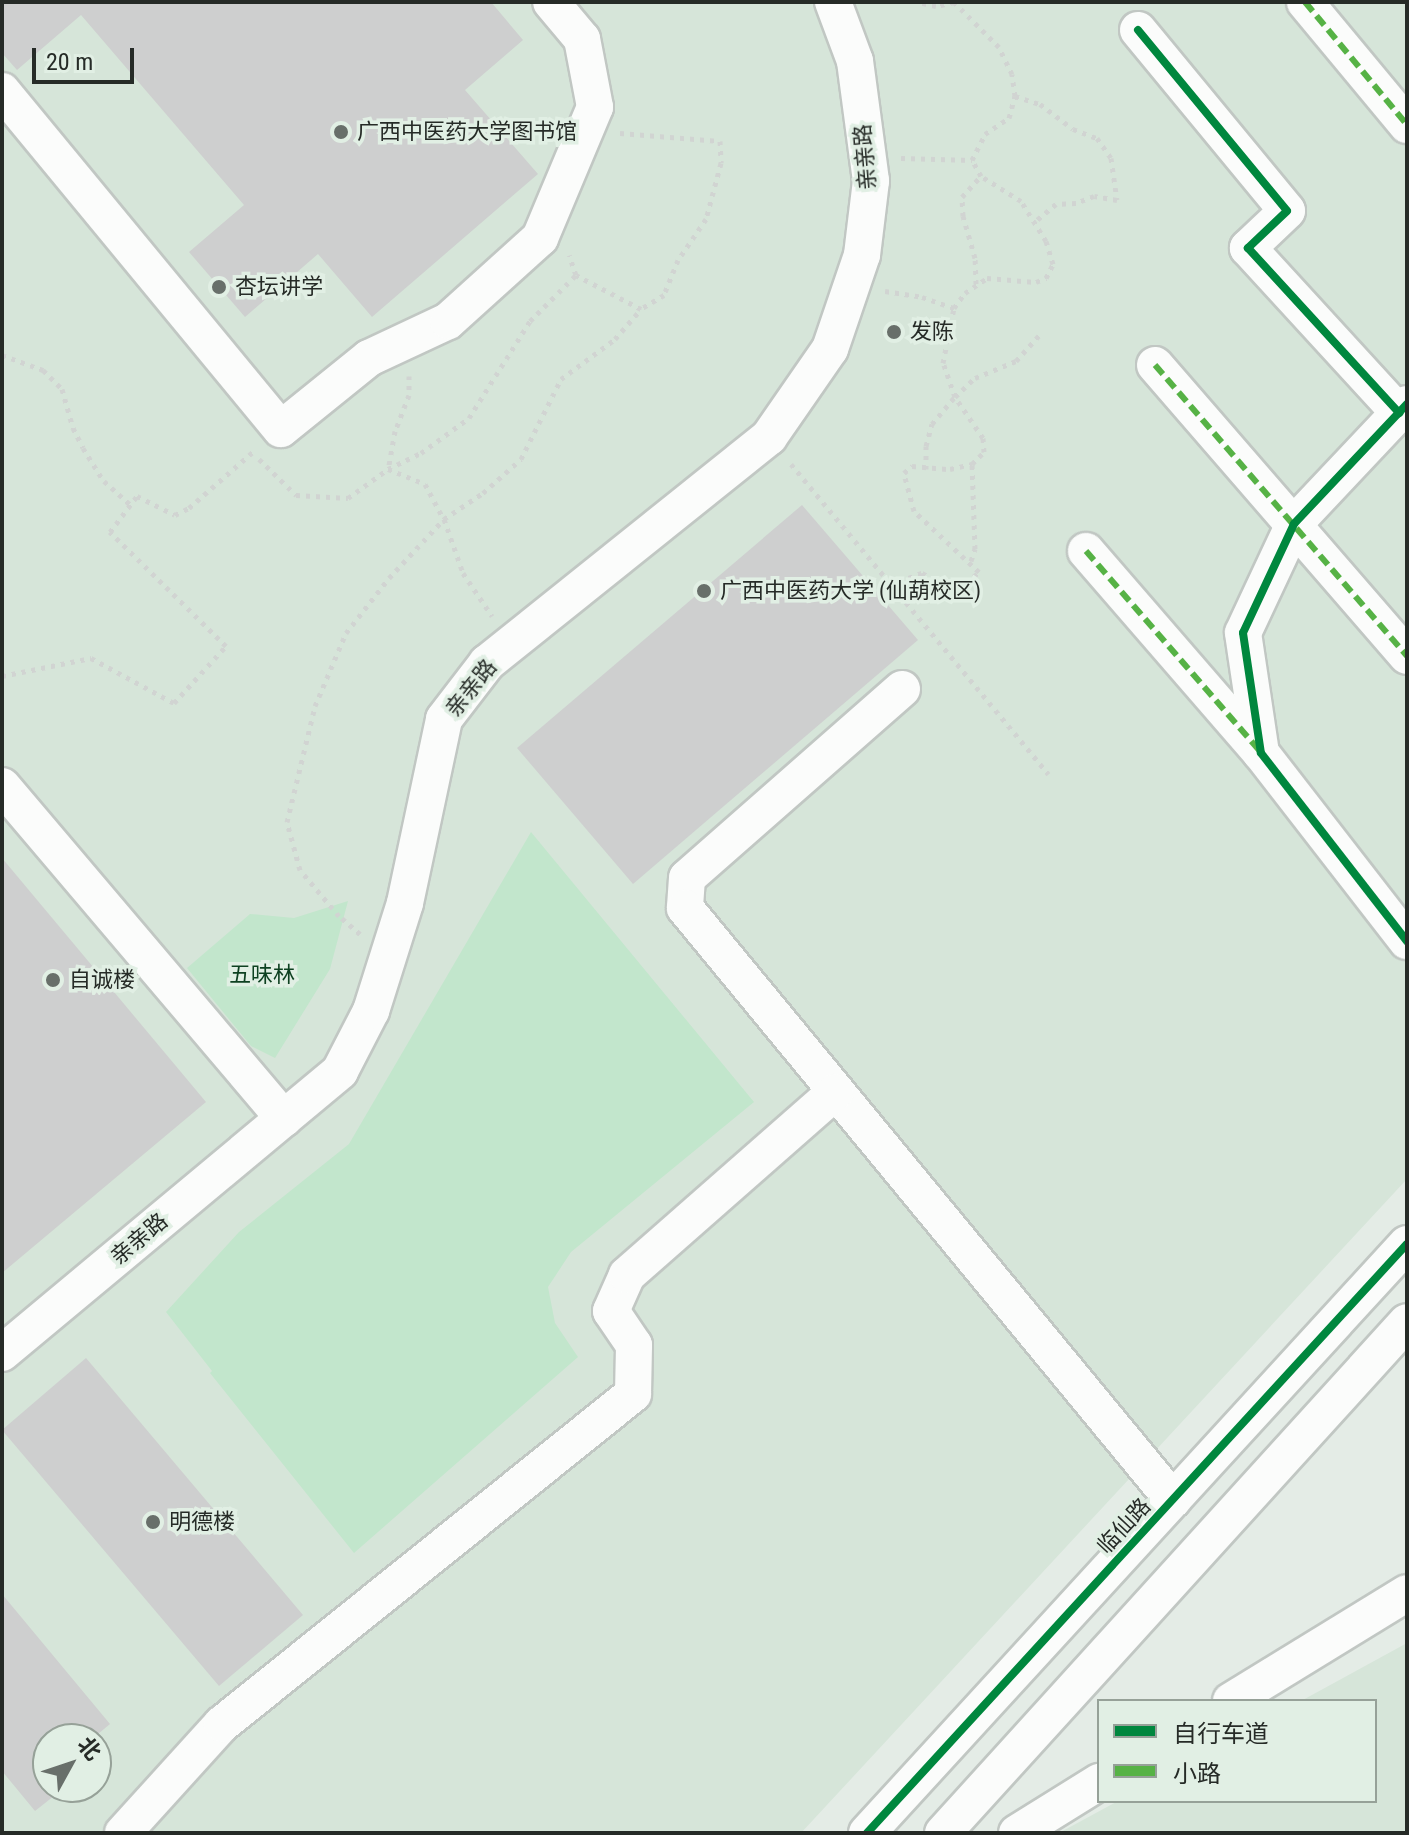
<!DOCTYPE html>
<meta charset="utf-8">
<style>
body{margin:0}
#map{position:relative;width:1409px;height:1835px;overflow:hidden;background:#e4ece6;font-family:"Roboto Condensed","Noto Sans SC",sans-serif}
div>[style]{position:absolute}
.built>*{inset:0;background:#d6e5d9}
.green>*{inset:0;background:#c2e6cc}
.building>*{inset:0;background:#cecfcf}
.path>*{height:5px;margin-top:-2.5px;transform-origin:0;background:repeating-linear-gradient(90deg,#d1d4d2 0 4px,transparent 0 10px)}
.roads{filter:drop-shadow(2px 0 #c1c7c3) drop-shadow(-2px 0 #c1c7c3) drop-shadow(0 2px #c1c7c3) drop-shadow(0 -2px #c1c7c3)}
.minor>*{height:36px;margin:-18px;padding:0 18px;transform-origin:18px;border-radius:18px;background:#fbfcfb}
.quiet>*{height:6px;margin-top:-3px;transform-origin:0;background:repeating-linear-gradient(90deg,#56b245 0 12px,transparent 0 18px)}
.cycleway>*{height:8px;margin:-4px;padding:0 4px;transform-origin:4px;border-radius:4px;background:#00873e}
.dots>*{width:22px;height:22px;translate:-50% -50%;box-sizing:border-box;border:4px solid #e1efe4;border-radius:50%}
span{translate:-50% -50%;white-space:nowrap;text-align:center;line-height:1.15;-webkit-text-stroke:7px #e1efe4;paint-order:stroke}
.poi-label{font-size:22px;color:#262b27}
.left{translate:0 -50%;text-align:left}
.street-label{font-size:22px;color:#262b27}
.park-label{font-size:22px;color:#0e4121}
.frame{position:absolute;inset:0;border:4px solid #262b27;pointer-events:none}
.legend{position:absolute;left:1097px;top:1699px;width:280px;height:104px;box-sizing:border-box;background:#e1efe4;border:2px solid #96a198;margin:0;padding:10px 14px;list-style:none;font-size:24px;color:#262b27}
.legend li{display:flex;align-items:center;gap:16px;height:40px}
.legend b{width:40px;border:2px solid #96a198}
.north{position:absolute;left:32px;top:1723px;width:80px;height:80px;box-sizing:border-box;background:#e1efe4;border:2px solid #96a198;border-radius:50%;rotate:50deg;font-size:22px;font-weight:700;line-height:32px;text-align:center;color:#262b27}
.north::after{content:'';display:block;margin:auto;width:28px;height:36px;background:#686f6a;clip-path:polygon(50% 0,100% 100%,50% 72%,0 100%)}
.scale{position:absolute;left:32px;top:48px;width:102px;height:36px;box-sizing:border-box;border:4px solid #262b27;border-top:0;padding-left:10px;font-size:24px;line-height:28px;white-space:nowrap;color:#262b27;-webkit-text-stroke:6px #e1efe4;paint-order:stroke}
</style>
<div id="map">
<div class="built">
<div style="clip-path:polygon(evenodd,2px 2px,1407px 2px,1407px 1179px,801px 1833px,2px 1833px,2px 2px,48px 1739px,96px 1739px,96px 1787px,48px 1787px,48px 1739px)"></div>
<div style="clip-path:polygon(1407px 1643px,1407px 1833px,1059px 1833px,1118px 1801px,1375px 1801px,1375px 1701px,1301px 1701px)"></div>
</div>
<div class="green">
<div style="clip-path:polygon(531px 832px,754px 1102px,571px 1252px,548px 1287px,555px 1323px,578px 1357px,354px 1553px,210px 1373px,212px 1371px,166px 1312px,239px 1232px,349px 1144px)"></div>
<div style="clip-path:polygon(348px 901px,330px 969px,275px 1058px,251px 1046px,187px 968px,250px 914px,294px 918px)"></div>
</div>
<div class="building">
<div style="clip-path:polygon(2px 2px,491px 2px,523px 40px,465px 90px,538px 174px,372px 317px,318px 254px,245px 317px,189px 252px,244px 205px,81px 15px,17px 70px,2px 53px)"></div>
<div style="clip-path:polygon(802px 505px,918px 640px,633px 884px,517px 748px)"></div>
<div style="clip-path:polygon(2px 858px,206px 1102px,2px 1273px)"></div>
<div style="clip-path:polygon(86px 1358px,303px 1615px,219px 1686px,2px 1430px)"></div>
<div style="clip-path:polygon(2px 1594px,110px 1724px,92px 1739px,48px 1739px,48px 1787px,55px 1787px,59px 1792px,35px 1811px,2px 1771px)"></div>
</div>
<div class="path">
<div style="left:1015px;top:96px;width:26px;rotate:18deg"></div>
<div style="left:1040px;top:104px;width:41px;rotate:37.1deg"></div>
<div style="left:1073px;top:129px;width:26px;rotate:21deg"></div>
<div style="left:1097px;top:138px;width:24px;rotate:55deg"></div>
<div style="left:1111px;top:158px;width:42px;rotate:81.9deg"></div>
<div style="left:1117px;top:200px;width:23px;rotate:-170deg"></div>
<div style="left:1094px;top:196px;width:19px;rotate:159deg"></div>
<div style="left:1076px;top:203px;width:20px;rotate:177deg"></div>
<div style="left:1056px;top:204px;width:30px;rotate:140deg"></div>
<div style="left:620px;top:133px;width:100px;rotate:4.6deg"></div>
<div style="left:720px;top:141px;width:22px;rotate:87deg"></div>
<div style="left:721px;top:163px;width:58px;rotate:105deg"></div>
<div style="left:706px;top:219px;width:50px;rotate:124.3deg"></div>
<div style="left:678px;top:260px;width:38px;rotate:112deg"></div>
<div style="left:664px;top:295px;width:27px;rotate:149deg"></div>
<div style="left:901px;top:158px;width:71px;rotate:1.6deg"></div>
<div style="left:976px;top:284px;width:26px;rotate:-92deg"></div>
<div style="left:975px;top:258px;width:44px;rotate:-105.9deg"></div>
<div style="left:963px;top:216px;width:19px;rotate:-93deg"></div>
<div style="left:962px;top:197px;width:28px;rotate:-48deg"></div>
<div style="left:885px;top:291px;width:37px;rotate:9deg"></div>
<div style="left:922px;top:297px;width:34px;rotate:19deg"></div>
<div style="left:2px;top:355px;width:44px;rotate:20.1deg"></div>
<div style="left:43px;top:370px;width:27px;rotate:45deg"></div>
<div style="left:62px;top:389px;width:41px;rotate:74.2deg"></div>
<div style="left:73px;top:428px;width:22px;rotate:63deg"></div>
<div style="left:83px;top:448px;width:39px;rotate:58deg"></div>
<div style="left:104px;top:481px;width:36px;rotate:42deg"></div>
<div style="left:409px;top:376px;width:19px;rotate:90deg"></div>
<div style="left:409px;top:395px;width:39px;rotate:111deg"></div>
<div style="left:395px;top:431px;width:39px;rotate:100deg"></div>
<div style="left:388px;top:469px;width:40px;rotate:22deg"></div>
<div style="left:425px;top:484px;width:40px;rotate:62deg"></div>
<div style="left:444px;top:519px;width:57px;rotate:70.6deg"></div>
<div style="left:463px;top:573px;width:52px;rotate:56deg"></div>
<div style="left:259px;top:459px;width:52px;rotate:44.2deg"></div>
<div style="left:296px;top:495px;width:52px;rotate:3.3deg"></div>
<div style="left:348px;top:498px;width:49px;rotate:-35.9deg"></div>
<div style="left:388px;top:469px;width:37px;rotate:-26deg"></div>
<div style="left:421px;top:453px;width:59px;rotate:-36.1deg"></div>
<div style="left:469px;top:418px;width:115px;rotate:-57.8deg"></div>
<div style="left:530px;top:321px;width:65px;rotate:-45deg"></div>
<div style="left:576px;top:275px;width:21px;rotate:-109deg"></div>
<div style="left:791px;top:464px;width:403px;rotate:50.3deg"></div>
<div style="left:926px;top:469px;width:23px;rotate:-90deg"></div>
<div style="left:926px;top:446px;width:23px;rotate:-75deg"></div>
<div style="left:932px;top:424px;width:35px;rotate:-50deg"></div>
<div style="left:955px;top:397px;width:28px;rotate:-44deg"></div>
<div style="left:975px;top:378px;width:44px;rotate:-22.5deg"></div>
<div style="left:1016px;top:361px;width:36px;rotate:-48deg"></div>
<div style="left:971px;top:561px;width:13px;rotate:-72deg"></div>
<div style="left:975px;top:549px;width:85px;rotate:-92deg"></div>
<div style="left:890px;top:585px;width:34px;rotate:-21deg"></div>
<div style="left:922px;top:573px;width:26px;rotate:28deg"></div>
<div style="left:945px;top:585px;width:21px;rotate:-5deg"></div>
<div style="left:966px;top:583px;width:17px;rotate:-40deg"></div>
<div style="left:979px;top:572px;width:89px;rotate:-136.8deg"></div>
<div style="left:914px;top:511px;width:39px;rotate:-105deg"></div>
<div style="left:904px;top:473px;width:11px;rotate:-41deg"></div>
<div style="left:912px;top:466px;width:38px;rotate:5deg"></div>
<div style="left:950px;top:469px;width:23px;rotate:-13deg"></div>
<div style="left:972px;top:464px;width:17px;rotate:-45deg"></div>
<div style="left:984px;top:452px;width:14px;rotate:-94deg"></div>
<div style="left:983px;top:438px;width:50px;rotate:-124.3deg"></div>
<div style="left:955px;top:397px;width:36px;rotate:-109deg"></div>
<div style="left:943px;top:363px;width:56px;rotate:-78.7deg"></div>
<div style="left:954px;top:308px;width:19px;rotate:-54deg"></div>
<div style="left:965px;top:293px;width:27px;rotate:-34deg"></div>
<div style="left:987px;top:278px;width:49px;rotate:4.7deg"></div>
<div style="left:1036px;top:282px;width:11px;rotate:-22deg"></div>
<div style="left:1046px;top:278px;width:16px;rotate:-63deg"></div>
<div style="left:1053px;top:264px;width:24px;rotate:-107deg"></div>
<div style="left:1046px;top:241px;width:47px;rotate:-122deg"></div>
<div style="left:1021px;top:201px;width:47px;rotate:-148deg"></div>
<div style="left:981px;top:176px;width:18px;rotate:-119deg"></div>
<div style="left:972px;top:160px;width:29px;rotate:-63deg"></div>
<div style="left:985px;top:134px;width:29px;rotate:-34deg"></div>
<div style="left:1009px;top:118px;width:23px;rotate:-75deg"></div>
<div style="left:1015px;top:96px;width:22px;rotate:-98deg"></div>
<div style="left:1012px;top:74px;width:30px;rotate:-116deg"></div>
<div style="left:999px;top:47px;width:64px;rotate:-135deg"></div>
<div style="left:954px;top:2px;width:18px;rotate:167deg"></div>
<div style="left:936px;top:6px;width:18px;rotate:-167deg"></div>
<div style="left:2px;top:676px;width:91px;rotate:-11.4deg"></div>
<div style="left:91px;top:658px;width:94px;rotate:28.5deg"></div>
<div style="left:174px;top:703px;width:77px;rotate:-47.6deg"></div>
<div style="left:226px;top:646px;width:163px;rotate:-135.5deg"></div>
<div style="left:110px;top:532px;width:45px;rotate:-53.1deg"></div>
<div style="left:137px;top:496px;width:42px;rotate:26.6deg"></div>
<div style="left:175px;top:515px;width:16px;rotate:-27deg"></div>
<div style="left:189px;top:508px;width:88px;rotate:-41.3deg"></div>
<div style="left:360px;top:934px;width:28px;rotate:-139deg"></div>
<div style="left:339px;top:916px;width:60px;rotate:-130.3deg"></div>
<div style="left:300px;top:870px;width:50px;rotate:-105.2deg"></div>
<div style="left:287px;top:822px;width:119px;rotate:-76.4deg"></div>
<div style="left:315px;top:706px;width:79px;rotate:-67deg"></div>
<div style="left:346px;top:633px;width:70px;rotate:-52deg"></div>
<div style="left:389px;top:578px;width:81px;rotate:-47deg"></div>
<div style="left:444px;top:519px;width:47px;rotate:-33.7deg"></div>
<div style="left:483px;top:493px;width:51px;rotate:-41.8deg"></div>
<div style="left:521px;top:459px;width:89px;rotate:-63.4deg"></div>
<div style="left:561px;top:379px;width:67px;rotate:-36.5deg"></div>
<div style="left:615px;top:339px;width:40px;rotate:-49deg"></div>
<div style="left:641px;top:309px;width:73px;rotate:-152.4deg"></div>
</div>
<div class="roads">
<div class="minor">
<div style="left:1305px;top:2px;width:160px;rotate:50.3deg"></div>
<div style="left:1138px;top:30px;width:234px;rotate:50.5deg"></div>
<div style="left:1287px;top:211px;width:54px;rotate:136.5deg"></div>
<div style="left:1248px;top:248px;width:224px;rotate:47.5deg"></div>
<div style="left:2px;top:91px;width:438px;rotate:50.5deg"></div>
<div style="left:281px;top:429px;width:113px;rotate:-38.9deg"></div>
<div style="left:369px;top:358px;width:87px;rotate:-25.1deg"></div>
<div style="left:448px;top:321px;width:124px;rotate:-42.1deg"></div>
<div style="left:540px;top:238px;width:142px;rotate:-67.2deg"></div>
<div style="left:595px;top:107px;width:69px;rotate:-100.8deg"></div>
<div style="left:582px;top:39px;width:48px;rotate:-130deg"></div>
<div style="left:1155px;top:365px;width:385px;rotate:49.1deg"></div>
<div style="left:1407px;top:404px;width:165px;rotate:133.3deg"></div>
<div style="left:1294px;top:524px;width:120px;rotate:115.1deg"></div>
<div style="left:1243px;top:633px;width:121px;rotate:81.5deg"></div>
<div style="left:1261px;top:753px;width:238px;rotate:52.2deg"></div>
<div style="left:1086px;top:551px;width:267px;rotate:49.1deg"></div>
<div style="left:902px;top:689px;width:286px;rotate:138.7deg"></div>
<div style="left:687px;top:878px;width:30px;rotate:94deg"></div>
<div style="left:685px;top:908px;width:767px;rotate:50.5deg"></div>
<div style="left:2px;top:786px;width:436px;rotate:49.7deg"></div>
<div style="left:2px;top:1353px;width:440px;rotate:-39.8deg"></div>
<div style="left:340px;top:1071px;width:68px;rotate:-62.7deg"></div>
<div style="left:371px;top:1011px;width:113px;rotate:-72.5deg"></div>
<div style="left:405px;top:903px;width:188px;rotate:-78deg"></div>
<div style="left:444px;top:719px;width:71px;rotate:-52.5deg"></div>
<div style="left:487px;top:663px;width:361px;rotate:-38.7deg"></div>
<div style="left:769px;top:437px;width:107px;rotate:-55.3deg"></div>
<div style="left:830px;top:349px;width:99px;rotate:-71.2deg"></div>
<div style="left:862px;top:255px;width:75px;rotate:-83.1deg"></div>
<div style="left:871px;top:181px;width:121px;rotate:-97.6deg"></div>
<div style="left:855px;top:61px;width:63px;rotate:-110.4deg"></div>
<div style="left:1231px;top:1701px;width:206px;rotate:-31.5deg"></div>
<div style="left:123px;top:1833px;width:147px;rotate:-47.8deg"></div>
<div style="left:222px;top:1724px;width:527px;rotate:-38.76deg"></div>
<div style="left:633px;top:1394px;width:49px;rotate:-88.8deg"></div>
<div style="left:634px;top:1345px;width:41px;rotate:-124.1deg"></div>
<div style="left:611px;top:1311px;width:39px;rotate:-66deg"></div>
<div style="left:627px;top:1275px;width:277px;rotate:-41.3deg"></div>
<div style="left:867px;top:1833px;width:799px;rotate:-47.49deg"></div>
<div style="left:943px;top:1833px;width:690px;rotate:-47.76deg"></div>
<div style="left:1017px;top:1833px;width:97px;rotate:-31.9deg"></div>
</div>
</div>
<div class="quiet">
<div style="left:1305px;top:2px;width:160px;rotate:50.3deg"></div>
<div style="left:1155px;top:365px;width:385px;rotate:49.1deg"></div>
<div style="left:1086px;top:551px;width:264px;rotate:49deg"></div>
</div>
<div class="cycleway">
<div style="left:1138px;top:30px;width:234px;rotate:50.5deg"></div>
<div style="left:1287px;top:211px;width:54px;rotate:136.5deg"></div>
<div style="left:1248px;top:248px;width:224px;rotate:47.5deg"></div>
<div style="left:1407px;top:404px;width:165px;rotate:133.3deg"></div>
<div style="left:1294px;top:524px;width:120px;rotate:115.1deg"></div>
<div style="left:1243px;top:633px;width:121px;rotate:81.5deg"></div>
<div style="left:1261px;top:753px;width:238px;rotate:52.2deg"></div>
<div style="left:867px;top:1833px;width:799px;rotate:-47.49deg"></div>
</div>
<div class="dots">
<div style="left:341px;top:132px;background:#686f6a"></div>
<div style="left:219px;top:287px;background:#686f6a"></div>
<div style="left:894px;top:332px;background:#686f6a"></div>
<div style="left:704px;top:591px;background:#686f6a"></div>
<div style="left:53px;top:980px;background:#686f6a"></div>
<div style="left:153px;top:1522px;background:#686f6a"></div>
</div>
<div class="poi-label">
<span class="left" style="left:357px;top:132px">广西中医药大学图书馆</span>
<span class="left" style="left:235px;top:287px">杏坛讲学</span>
<span class="left" style="left:910px;top:332px">发陈</span>
<span class="left" style="left:720px;top:591px">广西中医药大学 (仙葫校区)</span>
<span class="left" style="left:69px;top:980px">自诚楼</span>
<span class="left" style="left:169px;top:1522px">明德楼</span>
</div>
<div class="street-label">
<span style="left:865px;top:157px;rotate:-95deg">亲亲路</span>
<span style="left:471px;top:688px;rotate:-51deg">亲亲路</span>
<span style="left:139px;top:1239px;rotate:-40deg">亲亲路</span>
<span style="left:1124px;top:1526px;rotate:-47deg">临仙路</span>
</div>
<div class="park-label">
<span style="left:262px;top:975px">五味林</span>
</div>
<div class="frame"></div>
<ul class="legend">
<li><b style="height:10px;background:#00873e"></b>自行车道</li>
<li><b style="height:10px;background:#56b245"></b>小路</li>
</ul>
<div class="north">北</div>
<div class="scale">20 m</div>
</div>
